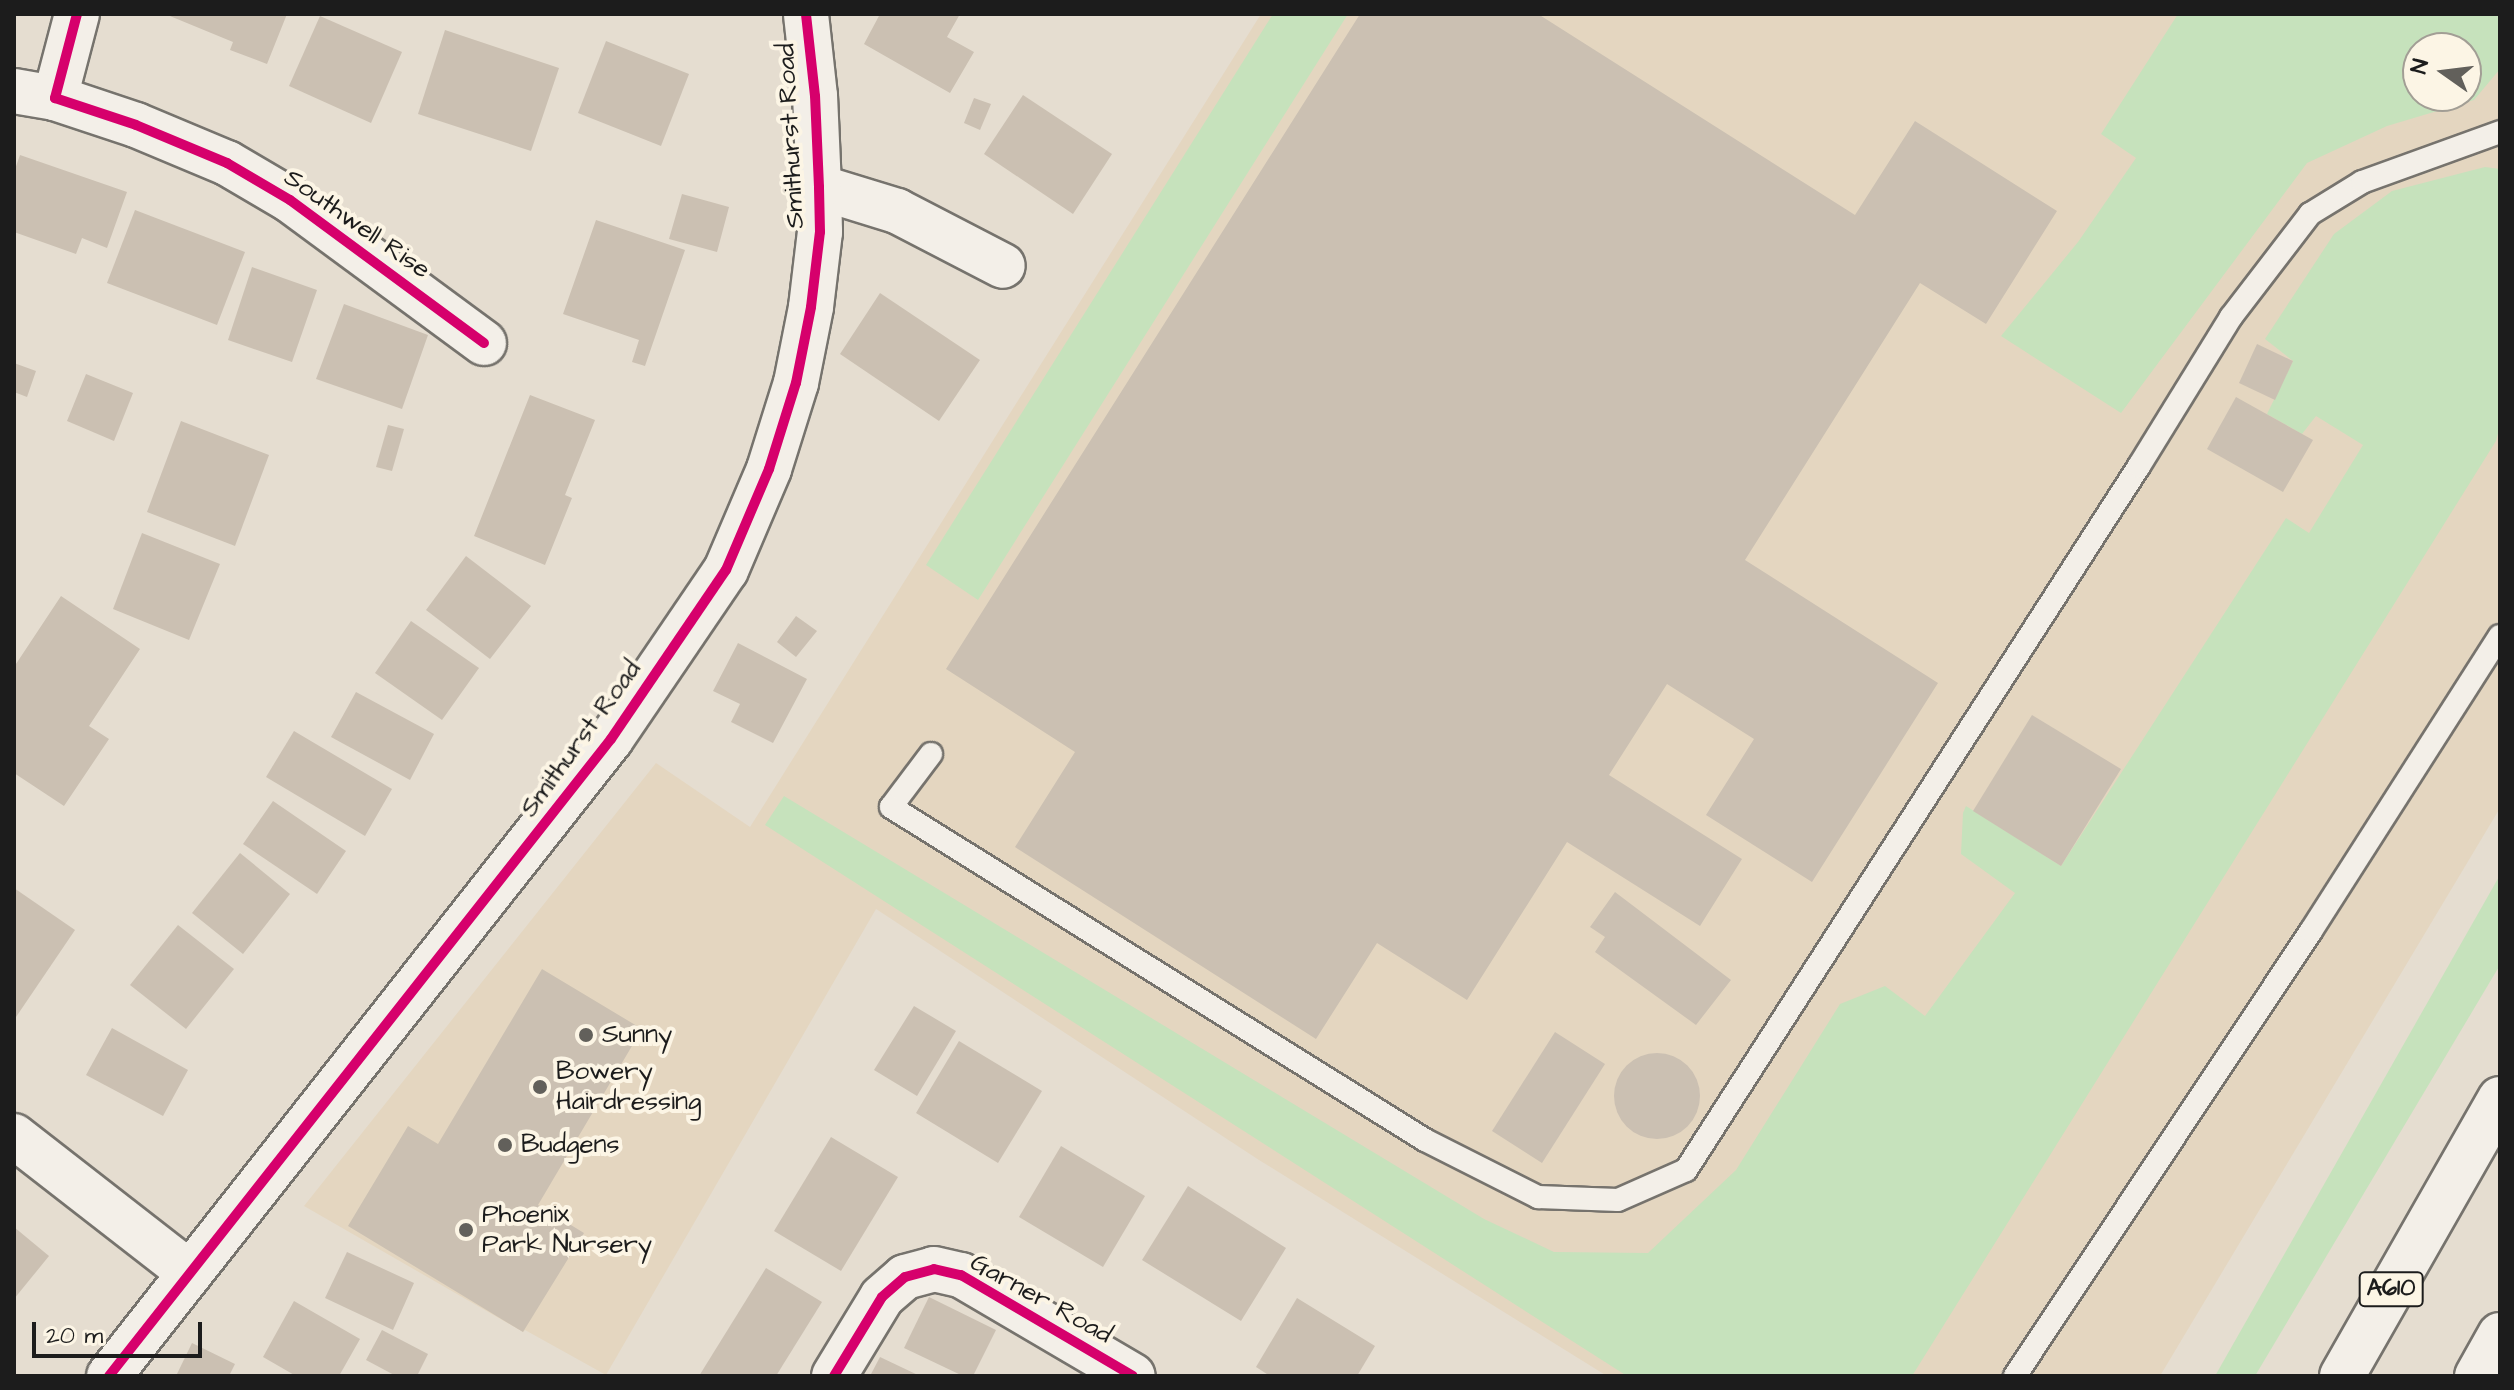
<!DOCTYPE html>
<style>
body{margin:0}
#map{position:relative;width:2514px;height:1390px;overflow:hidden;background:#e5ddd0;font-family:"Architects Daughter",sans-serif}
div>[style]{position:absolute}
.built>*{inset:0;background:#e4d6c0}
.green>*{inset:0;background:#c6e2bc}
.building>*{inset:0;background:#cbc0b2}
.round{border-radius:50%}
.roads{filter:drop-shadow(2px 0 #76736d) drop-shadow(-2px 0 #76736d) drop-shadow(0 2px #76736d) drop-shadow(0 -2px #76736d)}
.service>*{height:22px;margin:-11px;padding:0 11px;transform-origin:11px;border-radius:11px;background:#f3efe8}
.minor>*{height:44px;margin:-22px;padding:0 22px;transform-origin:22px;border-radius:22px;background:#f3efe8}
.tertiary>*{height:44px;margin:-22px;padding:0 22px;transform-origin:22px;border-radius:22px;background:#f3efe8}
.trunk>*{height:44px;margin:-22px;padding:0 22px;transform-origin:22px;border-radius:22px;background:#f3efe8}
.cycleway>*{height:10px;margin:-5px;padding:0 5px;transform-origin:5px;border-radius:5px;background:#d6006c}
.dots>*{width:22px;height:22px;translate:-50% -50%;box-sizing:border-box;border:4px solid #fcf5e5;border-radius:50%}
span{translate:-50% -50%;white-space:nowrap;text-align:center;line-height:1.15;-webkit-text-stroke:8px #fcf5e5;paint-order:stroke}
.shield-label span{padding:2px 6px;background:#fcf5e5;border:2px solid;border-radius:6px;-webkit-text-stroke-width:0}
.shield-label{font-size:24px;color:#1c1c1c;font-weight:700}
.street-label{font-size:26px;color:#1c1c1c}
.poi-label{font-size:26px;color:#1c1c1c}
.left{translate:0 -50%;text-align:left}
.frame{position:absolute;inset:0;border:16px solid #1c1c1c;pointer-events:none}
.north{position:absolute;left:2402px;top:32px;width:80px;height:80px;box-sizing:border-box;background:#fcf5e5;border:2px solid #a29e95;border-radius:50%;rotate:284deg;font-size:22px;font-weight:700;line-height:32px;text-align:center;color:#1c1c1c}
.north::after{content:'';display:block;margin:auto;width:28px;height:36px;background:#62605b;clip-path:polygon(50% 0,100% 100%,50% 72%,0 100%)}
.scale{position:absolute;left:32px;top:1322px;width:170px;height:36px;box-sizing:border-box;border:4px solid #1c1c1c;border-top:0;padding-left:10px;font-size:24px;line-height:28px;white-space:nowrap;color:#1c1c1c;-webkit-text-stroke:6px #fcf5e5;paint-order:stroke}
</style>
<div id="map">
<div class="built">
<div style="clip-path:polygon(evenodd,1261px 14px,2482px 14px,2500px 71px,2500px 808px,2160px 1376px,1607px 1376px,1259px 1160px,876px 909px,606px 1375px,525px 1330px,523px 1332px,304px 1206px,656px 763px,750px 827px,1261px 14px,2418px 48px,2466px 48px,2466px 96px,2418px 96px,2418px 48px)"></div>
</div>
<div class="green">
<div style="clip-path:polygon(1273px 14px,1348px 14px,978px 600px,926px 565px)"></div>
<div style="clip-path:polygon(evenodd,2178px 14px,2500px 14px,2500px 69px,2474px 100px,2387px 126px,2307px 163px,2121px 413px,2001px 336px,2078px 242px,2136px 158px,2101px 134px,2178px 14px,2418px 48px,2466px 48px,2466px 96px,2418px 96px,2418px 48px)"></div>
<div style="clip-path:polygon(2485px 167px,2500px 169px,2500px 426px,2496px 441px,1912px 1376px,1627px 1376px,765px 825px,784px 796px,1484px 1219px,1554px 1252px,1648px 1253px,1736px 1170px,1840px 1004px,1885px 986px,1925px 1016px,2015px 893px,1961px 854px,1963px 813px,1966px 806px,2061px 866px,2286px 518px,2309px 533px,2363px 445px,2316px 416px,2302px 434px,2267px 414px,2293px 361px,2265px 339px,2334px 234px,2392px 191px)"></div>
<div style="clip-path:polygon(2500px 875px,2500px 965px,2255px 1376px,2215px 1376px)"></div>
</div>
<div class="building">
<div style="clip-path:polygon(165px 14px,287px 14px,267px 64px,230px 50px,233px 42px)"></div>
<div style="clip-path:polygon(880px 14px,960px 14px,947px 37px,974px 52px,950px 93px,864px 44px)"></div>
<div style="clip-path:polygon(1360px 14px,1538px 14px,1855px 215px,1915px 121px,2057px 211px,1986px 324px,1920px 283px,1745px 560px,1938px 683px,1812px 882px,1706px 815px,1754px 739px,1667px 684px,1609px 775px,1742px 859px,1700px 926px,1567px 842px,1467px 1000px,1377px 943px,1316px 1039px,1015px 847px,1075px 752px,946px 669px)"></div>
<div style="clip-path:polygon(320px 16px,402px 52px,371px 123px,289px 86px)"></div>
<div style="clip-path:polygon(445px 30px,559px 68px,531px 151px,418px 114px)"></div>
<div style="clip-path:polygon(606px 41px,689px 74px,661px 146px,578px 113px)"></div>
<div style="clip-path:polygon(1023px 95px,1112px 154px,1073px 214px,984px 154px)"></div>
<div style="clip-path:polygon(974px 98px,991px 104px,980px 130px,964px 123px)"></div>
<div style="clip-path:polygon(20px 155px,127px 192px,107px 248px,82px 238px,76px 254px,14px 232px,14px 172px)"></div>
<div style="clip-path:polygon(682px 194px,729px 207px,717px 252px,669px 239px)"></div>
<div style="clip-path:polygon(135px 210px,245px 252px,217px 325px,107px 283px)"></div>
<div style="clip-path:polygon(596px 220px,685px 250px,645px 366px,632px 362px,639px 340px,563px 314px)"></div>
<div style="clip-path:polygon(252px 267px,317px 290px,292px 362px,228px 340px)"></div>
<div style="clip-path:polygon(880px 293px,980px 360px,939px 421px,840px 354px)"></div>
<div style="clip-path:polygon(344px 304px,428px 335px,402px 409px,316px 379px)"></div>
<div style="clip-path:polygon(2257px 344px,2293px 361px,2275px 400px,2239px 383px)"></div>
<div style="clip-path:polygon(14px 363px,36px 371px,27px 397px,14px 392px)"></div>
<div style="clip-path:polygon(86px 374px,133px 393px,114px 441px,67px 421px)"></div>
<div style="clip-path:polygon(530px 395px,595px 420px,565px 495px,572px 498px,545px 565px,474px 536px)"></div>
<div style="clip-path:polygon(2236px 397px,2313px 440px,2283px 492px,2207px 449px)"></div>
<div style="clip-path:polygon(181px 421px,269px 455px,235px 546px,147px 512px)"></div>
<div style="clip-path:polygon(388px 425px,404px 429px,392px 471px,376px 467px)"></div>
<div style="clip-path:polygon(142px 533px,220px 564px,189px 640px,113px 609px)"></div>
<div style="clip-path:polygon(466px 556px,531px 606px,490px 659px,426px 610px)"></div>
<div style="clip-path:polygon(61px 596px,140px 649px,89px 726px,109px 739px,64px 806px,14px 773px,14px 667px)"></div>
<div style="clip-path:polygon(796px 616px,817px 631px,796px 657px,777px 642px)"></div>
<div style="clip-path:polygon(411px 621px,479px 668px,442px 720px,375px 673px)"></div>
<div style="clip-path:polygon(738px 643px,807px 679px,773px 743px,731px 722px,740px 704px,713px 691px)"></div>
<div style="clip-path:polygon(356px 692px,434px 734px,410px 780px,331px 737px)"></div>
<div style="clip-path:polygon(2032px 715px,2121px 769px,2061px 866px,1973px 811px)"></div>
<div style="clip-path:polygon(294px 731px,392px 789px,365px 836px,266px 777px)"></div>
<div style="clip-path:polygon(273px 801px,346px 851px,317px 894px,243px 844px)"></div>
<div style="clip-path:polygon(240px 853px,290px 894px,243px 954px,192px 913px)"></div>
<div style="clip-path:polygon(14px 888px,75px 930px,14px 1020px)"></div>
<div style="clip-path:polygon(1615px 892px,1731px 980px,1696px 1025px,1595px 952px,1605px 937px,1590px 927px)"></div>
<div style="clip-path:polygon(178px 925px,234px 969px,186px 1029px,130px 985px)"></div>
<div style="clip-path:polygon(542px 969px,642px 1029px,538px 1205px,584px 1233px,523px 1332px,348px 1226px,408px 1126px,438px 1144px)"></div>
<div style="clip-path:polygon(914px 1006px,956px 1031px,917px 1096px,874px 1070px)"></div>
<div style="clip-path:polygon(112px 1028px,188px 1070px,163px 1116px,86px 1075px)"></div>
<div style="clip-path:polygon(1555px 1032px,1605px 1064px,1542px 1163px,1492px 1131px)"></div>
<div style="clip-path:polygon(959px 1041px,1042px 1091px,998px 1163px,916px 1113px)"></div>
<div class="round" style="left:1614px;top:1053px;width:86px;height:86px"></div>
<div style="clip-path:polygon(831px 1137px,898px 1177px,841px 1271px,774px 1231px)"></div>
<div style="clip-path:polygon(1061px 1146px,1145px 1196px,1103px 1267px,1019px 1217px)"></div>
<div style="clip-path:polygon(1188px 1186px,1286px 1248px,1241px 1321px,1142px 1260px)"></div>
<div style="clip-path:polygon(14px 1227px,49px 1256px,14px 1299px)"></div>
<div style="clip-path:polygon(347px 1252px,414px 1283px,393px 1330px,325px 1298px)"></div>
<div style="clip-path:polygon(766px 1268px,822px 1302px,776px 1376px,699px 1376px)"></div>
<div style="clip-path:polygon(929px 1297px,996px 1330px,973px 1376px,963px 1376px,904px 1348px)"></div>
<div style="clip-path:polygon(1297px 1298px,1375px 1346px,1357px 1376px,1270px 1376px,1256px 1367px)"></div>
<div style="clip-path:polygon(294px 1301px,360px 1339px,339px 1376px,296px 1376px,263px 1357px)"></div>
<div style="clip-path:polygon(382px 1330px,428px 1354px,417px 1376px,396px 1376px,366px 1360px)"></div>
<div style="clip-path:polygon(192px 1343px,235px 1364px,229px 1376px,176px 1376px)"></div>
<div style="clip-path:polygon(880px 1357px,920px 1376px,870px 1376px)"></div>
</div>
<div class="roads">
<div class="service">
<div style="left:931px;top:754px;width:66px;rotate:127deg"></div>
<div style="left:891px;top:807px;width:629px;rotate:31.95deg"></div>
<div style="left:1425px;top:1140px;width:127px;rotate:26.8deg"></div>
<div style="left:1538px;top:1197px;width:80px;rotate:2.1deg"></div>
<div style="left:1618px;top:1200px;width:74px;rotate:-23.8deg"></div>
<div style="left:1686px;top:1170px;width:837px;rotate:-57.24deg"></div>
<div style="left:2139px;top:466px;width:175px;rotate:-58.3deg"></div>
<div style="left:2231px;top:317px;width:130px;rotate:-52.5deg"></div>
<div style="left:2310px;top:214px;width:61px;rotate:-31.6deg"></div>
<div style="left:2362px;top:182px;width:147px;rotate:-19.9deg"></div>
<div style="left:2015px;top:1376px;width:534px;rotate:-56.37deg"></div>
<div style="left:2311px;top:931px;width:350px;rotate:-57.4deg"></div>
</div>
<div class="minor">
<div style="left:77px;top:14px;width:87px;rotate:104.7deg"></div>
<div style="left:55px;top:98px;width:85px;rotate:18.4deg"></div>
<div style="left:136px;top:125px;width:99px;rotate:22.7deg"></div>
<div style="left:227px;top:163px;width:73px;rotate:30.4deg"></div>
<div style="left:290px;top:200px;width:241px;rotate:36.4deg"></div>
<div style="left:14px;top:91px;width:42px;rotate:9.7deg"></div>
<div style="left:819px;top:187px;width:82px;rotate:17.1deg"></div>
<div style="left:897px;top:211px;width:119px;rotate:27.4deg"></div>
<div style="left:14px;top:1136px;width:223px;rotate:37.9deg"></div>
<div style="left:834px;top:1376px;width:92px;rotate:-58.7deg"></div>
<div style="left:882px;top:1297px;width:30px;rotate:-41deg"></div>
<div style="left:905px;top:1277px;width:30px;rotate:-15deg"></div>
<div style="left:934px;top:1269px;width:28px;rotate:13deg"></div>
<div style="left:961px;top:1275px;width:199px;rotate:30.4deg"></div>
</div>
<div class="tertiary">
<div style="left:109px;top:1376px;width:811px;rotate:-51.76deg"></div>
<div style="left:611px;top:739px;width:204px;rotate:-55.8deg"></div>
<div style="left:726px;top:570px;width:110px;rotate:-66.9deg"></div>
<div style="left:769px;top:469px;width:90px;rotate:-72.6deg"></div>
<div style="left:796px;top:383px;width:77px;rotate:-78.8deg"></div>
<div style="left:811px;top:307px;width:76px;rotate:-83.2deg"></div>
<div style="left:820px;top:232px;width:45px;rotate:-91.3deg"></div>
<div style="left:819px;top:187px;width:91px;rotate:-92.5deg"></div>
<div style="left:815px;top:96px;width:82px;rotate:-96.3deg"></div>
</div>
<div class="trunk">
<div style="left:2342px;top:1376px;width:319px;rotate:-60.3deg"></div>
<div style="left:2477px;top:1376px;width:47px;rotate:-60.7deg"></div>
</div>
</div>
<div class="cycleway">
<div style="left:77px;top:14px;width:87px;rotate:104.7deg"></div>
<div style="left:55px;top:98px;width:85px;rotate:18.4deg"></div>
<div style="left:136px;top:125px;width:99px;rotate:22.7deg"></div>
<div style="left:227px;top:163px;width:73px;rotate:30.4deg"></div>
<div style="left:290px;top:200px;width:241px;rotate:36.4deg"></div>
<div style="left:109px;top:1376px;width:811px;rotate:-51.76deg"></div>
<div style="left:611px;top:739px;width:204px;rotate:-55.8deg"></div>
<div style="left:726px;top:570px;width:110px;rotate:-66.9deg"></div>
<div style="left:769px;top:469px;width:90px;rotate:-72.6deg"></div>
<div style="left:796px;top:383px;width:77px;rotate:-78.8deg"></div>
<div style="left:811px;top:307px;width:76px;rotate:-83.2deg"></div>
<div style="left:820px;top:232px;width:45px;rotate:-91.3deg"></div>
<div style="left:819px;top:187px;width:91px;rotate:-92.5deg"></div>
<div style="left:815px;top:96px;width:82px;rotate:-96.3deg"></div>
<div style="left:834px;top:1376px;width:92px;rotate:-58.7deg"></div>
<div style="left:882px;top:1297px;width:30px;rotate:-41deg"></div>
<div style="left:905px;top:1277px;width:30px;rotate:-15deg"></div>
<div style="left:934px;top:1269px;width:28px;rotate:13deg"></div>
<div style="left:961px;top:1275px;width:199px;rotate:30.4deg"></div>
</div>
<div class="dots">
<div style="left:586px;top:1035px;background:#62605b"></div>
<div style="left:540px;top:1087px;background:#62605b"></div>
<div style="left:505px;top:1145px;background:#62605b"></div>
<div style="left:466px;top:1230px;background:#62605b"></div>
</div>
<div class="shield-label">
<span style="left:2391px;top:1289px">A610</span>
</div>
<div class="street-label">
<span style="left:791px;top:136px;rotate:-93deg">Smithurst Road</span>
<span style="left:357px;top:224px;rotate:35deg">Southwell Rise</span>
<span style="left:581px;top:739px;rotate:-54deg">Smithurst Road</span>
<span style="left:1041px;top:1299px;rotate:29deg">Garner Road</span>
</div>
<div class="poi-label">
<span class="left" style="left:602px;top:1035px">Sunny</span>
<span class="left" style="left:556px;top:1087px">Bowery<br>Hairdressing</span>
<span class="left" style="left:521px;top:1145px">Budgens</span>
<span class="left" style="left:482px;top:1230px">Phoenix<br>Park Nursery</span>
</div>
<div class="frame"></div>
<div class="north">N</div>
<div class="scale">20 m</div>
</div>
